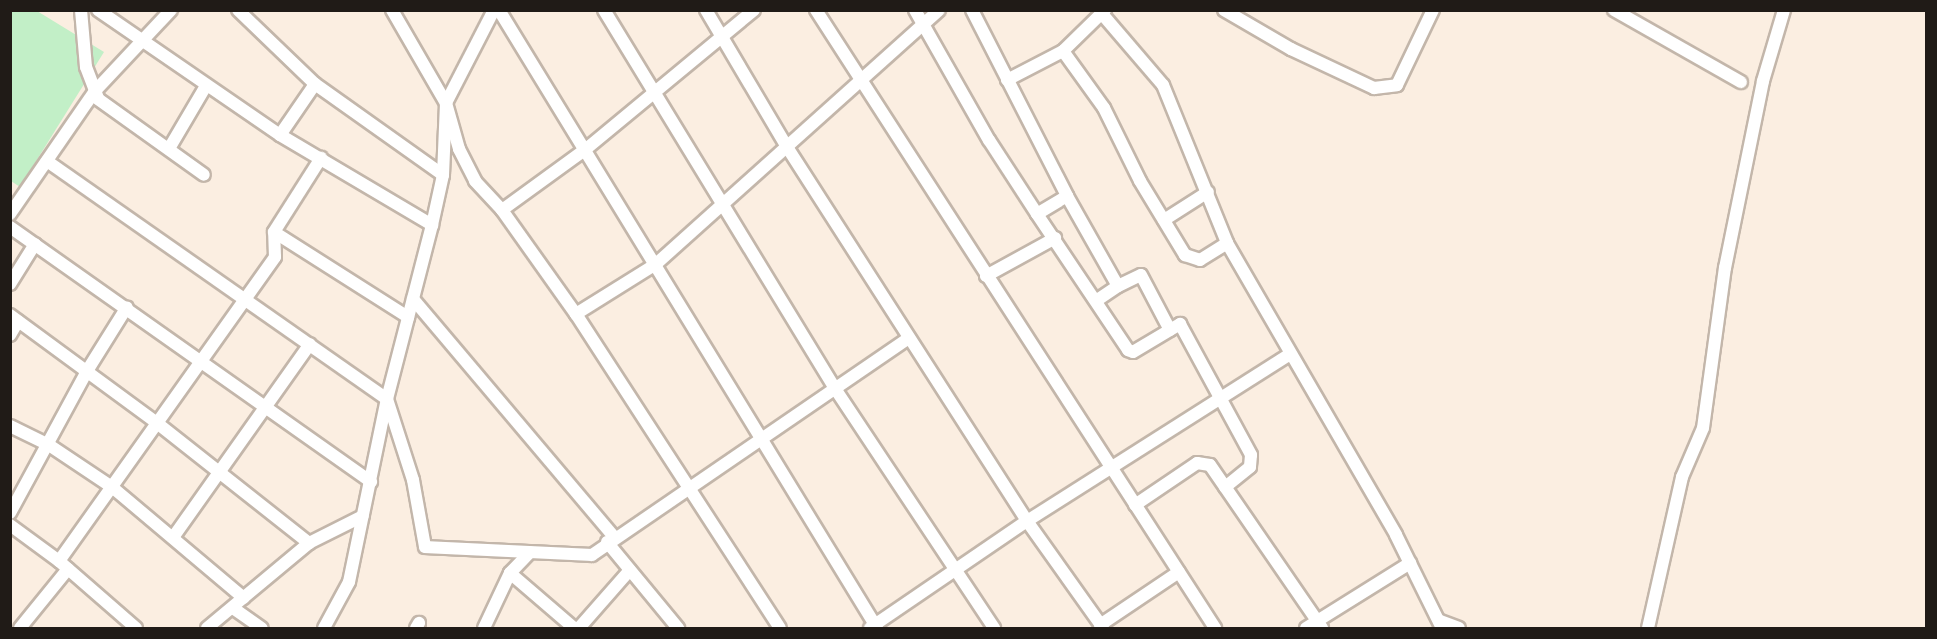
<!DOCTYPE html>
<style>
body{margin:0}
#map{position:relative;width:1937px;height:639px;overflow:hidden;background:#fbeee1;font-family:"Source Serif 4",serif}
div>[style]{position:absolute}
.green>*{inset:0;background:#c2efc7}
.roads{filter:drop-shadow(2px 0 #c3b6aa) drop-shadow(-2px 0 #c3b6aa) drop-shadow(0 2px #c3b6aa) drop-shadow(0 -2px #c3b6aa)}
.street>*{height:12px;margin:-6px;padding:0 6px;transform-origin:6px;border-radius:6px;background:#fff}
span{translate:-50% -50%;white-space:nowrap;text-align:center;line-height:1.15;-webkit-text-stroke:4.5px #fbeee1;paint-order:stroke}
.frame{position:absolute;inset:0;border:12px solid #201b17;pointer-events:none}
</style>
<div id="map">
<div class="green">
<div style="clip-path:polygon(10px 11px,37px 11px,104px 52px,20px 187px,11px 181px)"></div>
</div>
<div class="roads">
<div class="street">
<div style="left:81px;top:10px;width:57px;rotate:85deg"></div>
<div style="left:86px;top:67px;width:34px;rotate:69deg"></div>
<div style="left:98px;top:99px;width:130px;rotate:35.6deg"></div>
<div style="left:98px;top:10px;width:221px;rotate:34.5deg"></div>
<div style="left:280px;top:135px;width:177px;rotate:30.6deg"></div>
<div style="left:238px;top:10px;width:107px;rotate:43.9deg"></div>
<div style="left:315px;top:84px;width:157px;rotate:35.4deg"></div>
<div style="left:392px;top:10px;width:108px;rotate:59.9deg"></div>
<div style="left:446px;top:103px;width:48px;rotate:74.2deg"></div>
<div style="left:459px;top:149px;width:36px;rotate:63deg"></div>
<div style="left:475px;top:181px;width:40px;rotate:47deg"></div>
<div style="left:502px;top:210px;width:128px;rotate:54.6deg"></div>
<div style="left:576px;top:314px;width:374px;rotate:57deg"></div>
<div style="left:499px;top:10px;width:724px;rotate:58.55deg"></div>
<div style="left:604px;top:10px;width:445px;rotate:58.6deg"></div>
<div style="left:836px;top:390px;width:286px;rotate:56.4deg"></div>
<div style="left:706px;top:10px;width:159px;rotate:59.4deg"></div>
<div style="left:787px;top:147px;width:444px;rotate:57.3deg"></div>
<div style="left:1027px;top:521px;width:131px;rotate:54.6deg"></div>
<div style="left:816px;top:10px;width:736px;rotate:57.15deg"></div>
<div style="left:915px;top:10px;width:150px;rotate:60.4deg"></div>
<div style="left:989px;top:140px;width:88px;rotate:57deg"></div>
<div style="left:1037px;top:214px;width:35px;rotate:-31deg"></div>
<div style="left:972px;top:10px;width:209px;rotate:62.9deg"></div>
<div style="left:1067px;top:196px;width:103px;rotate:60.5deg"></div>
<div style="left:1118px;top:286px;width:25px;rotate:146deg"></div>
<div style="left:1224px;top:10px;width:78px;rotate:30.2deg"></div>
<div style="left:1291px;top:49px;width:92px;rotate:25.2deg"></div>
<div style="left:1374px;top:88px;width:23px;rotate:-7deg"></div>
<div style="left:1397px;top:85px;width:83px;rotate:-64.4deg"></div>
<div style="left:1614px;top:10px;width:146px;rotate:29.6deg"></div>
<div style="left:1103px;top:15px;width:92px;rotate:49.4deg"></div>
<div style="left:1163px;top:85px;width:170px;rotate:67.9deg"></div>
<div style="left:1227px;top:243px;width:337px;rotate:59.9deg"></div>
<div style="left:1396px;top:535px;width:104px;rotate:63.7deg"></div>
<div style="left:1063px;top:51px;width:70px;rotate:54.3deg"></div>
<div style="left:1104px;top:108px;width:81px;rotate:63.7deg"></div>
<div style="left:1140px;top:181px;width:87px;rotate:58.7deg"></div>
<div style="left:1185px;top:255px;width:16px;rotate:18deg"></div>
<div style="left:1200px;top:260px;width:32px;rotate:-32deg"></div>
<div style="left:1007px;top:80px;width:63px;rotate:-27.4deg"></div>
<div style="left:1063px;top:51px;width:59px;rotate:-44.3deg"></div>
<div style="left:280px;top:135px;width:62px;rotate:-55.5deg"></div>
<div style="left:170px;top:147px;width:71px;rotate:-59.5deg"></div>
<div style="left:47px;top:161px;width:415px;rotate:35deg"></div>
<div style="left:387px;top:399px;width:85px;rotate:72.2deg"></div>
<div style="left:413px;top:480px;width:68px;rotate:79.8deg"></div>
<div style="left:425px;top:547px;width:167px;rotate:2.7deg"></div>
<div style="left:592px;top:555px;width:384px;rotate:-34.4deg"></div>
<div style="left:502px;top:210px;width:104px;rotate:-36deg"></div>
<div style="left:586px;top:149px;width:218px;rotate:-39.6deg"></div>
<div style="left:10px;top:214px;width:150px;rotate:-55.4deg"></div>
<div style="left:95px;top:91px;width:111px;rotate:-46.8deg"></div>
<div style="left:1037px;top:214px;width:164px;rotate:56.2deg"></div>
<div style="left:1128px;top:350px;width:5px;rotate:22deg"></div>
<div style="left:1133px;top:352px;width:55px;rotate:-30.8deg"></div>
<div style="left:1180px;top:324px;width:149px;rotate:61.5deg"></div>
<div style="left:1251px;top:455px;width:12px;rotate:95deg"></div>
<div style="left:1250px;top:467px;width:32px;rotate:141deg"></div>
<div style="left:1164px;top:220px;width:52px;rotate:-32.5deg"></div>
<div style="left:10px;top:227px;width:442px;rotate:35.2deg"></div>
<div style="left:274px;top:232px;width:159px;rotate:32.4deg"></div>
<div style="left:986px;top:276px;width:79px;rotate:-28.8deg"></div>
<div style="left:10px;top:284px;width:47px;rotate:-58deg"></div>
<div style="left:1118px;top:286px;width:25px;rotate:-26deg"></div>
<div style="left:1141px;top:275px;width:62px;rotate:62.2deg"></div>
<div style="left:413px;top:299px;width:312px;rotate:49.8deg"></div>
<div style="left:576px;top:314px;width:94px;rotate:-32deg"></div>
<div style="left:656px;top:264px;width:380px;rotate:-41.9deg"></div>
<div style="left:10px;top:315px;width:182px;rotate:36.3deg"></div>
<div style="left:157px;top:423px;width:194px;rotate:38.3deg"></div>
<div style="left:10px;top:335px;width:16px;rotate:-60deg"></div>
<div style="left:10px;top:426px;width:43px;rotate:26deg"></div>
<div style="left:49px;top:445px;width:76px;rotate:33.7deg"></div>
<div style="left:112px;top:487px;width:172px;rotate:40.1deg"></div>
<div style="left:1135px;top:505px;width:75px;rotate:-34.1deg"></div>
<div style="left:1197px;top:463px;width:13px;rotate:9deg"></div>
<div style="left:1210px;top:465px;width:198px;rotate:55.5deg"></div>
<div style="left:10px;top:513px;width:162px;rotate:-61.5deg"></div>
<div style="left:87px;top:371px;width:75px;rotate:-58deg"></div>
<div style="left:10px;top:525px;width:61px;rotate:36.3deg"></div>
<div style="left:59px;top:561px;width:102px;rotate:41deg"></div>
<div style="left:174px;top:536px;width:235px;rotate:-54.7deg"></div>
<div style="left:607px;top:542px;width:112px;rotate:50.5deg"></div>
<div style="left:59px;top:561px;width:373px;rotate:-54.6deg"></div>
<div style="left:275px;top:257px;width:25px;rotate:-92deg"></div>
<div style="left:274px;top:232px;width:88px;rotate:-57.6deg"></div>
<div style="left:510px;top:573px;width:84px;rotate:40.7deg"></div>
<div style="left:233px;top:608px;width:35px;rotate:35deg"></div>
<div style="left:1440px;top:621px;width:20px;rotate:20deg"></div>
<div style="left:1100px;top:625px;width:95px;rotate:-33.9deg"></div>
<div style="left:20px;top:628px;width:76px;rotate:-50.9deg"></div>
<div style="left:207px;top:628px;width:133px;rotate:-39.8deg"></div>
<div style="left:309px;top:543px;width:60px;rotate:-26.6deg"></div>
<div style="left:324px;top:628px;width:52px;rotate:-61.5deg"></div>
<div style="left:349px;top:582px;width:187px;rotate:-78.3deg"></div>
<div style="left:387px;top:399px;width:180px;rotate:-75.5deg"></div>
<div style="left:432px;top:225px;width:51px;rotate:-77.6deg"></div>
<div style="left:443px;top:175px;width:72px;rotate:-87.6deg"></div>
<div style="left:446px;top:103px;width:105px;rotate:-62.7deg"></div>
<div style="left:416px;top:628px;width:6px;rotate:-59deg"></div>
<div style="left:484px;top:628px;width:61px;rotate:-64.7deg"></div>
<div style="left:510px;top:573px;width:29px;rotate:-46deg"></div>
<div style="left:579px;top:628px;width:77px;rotate:-48.7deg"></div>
<div style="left:870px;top:628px;width:190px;rotate:-34.3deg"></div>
<div style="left:1027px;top:521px;width:312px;rotate:-32.4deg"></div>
<div style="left:1306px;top:628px;width:123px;rotate:-32deg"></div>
<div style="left:1648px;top:628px;width:155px;rotate:-77.3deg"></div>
<div style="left:1682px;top:477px;width:53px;rotate:-66.8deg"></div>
<div style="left:1703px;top:428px;width:162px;rotate:-82.2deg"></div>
<div style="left:1725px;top:268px;width:191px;rotate:-78.5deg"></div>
<div style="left:1763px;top:81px;width:74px;rotate:-73.5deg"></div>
</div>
</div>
<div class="frame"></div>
</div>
